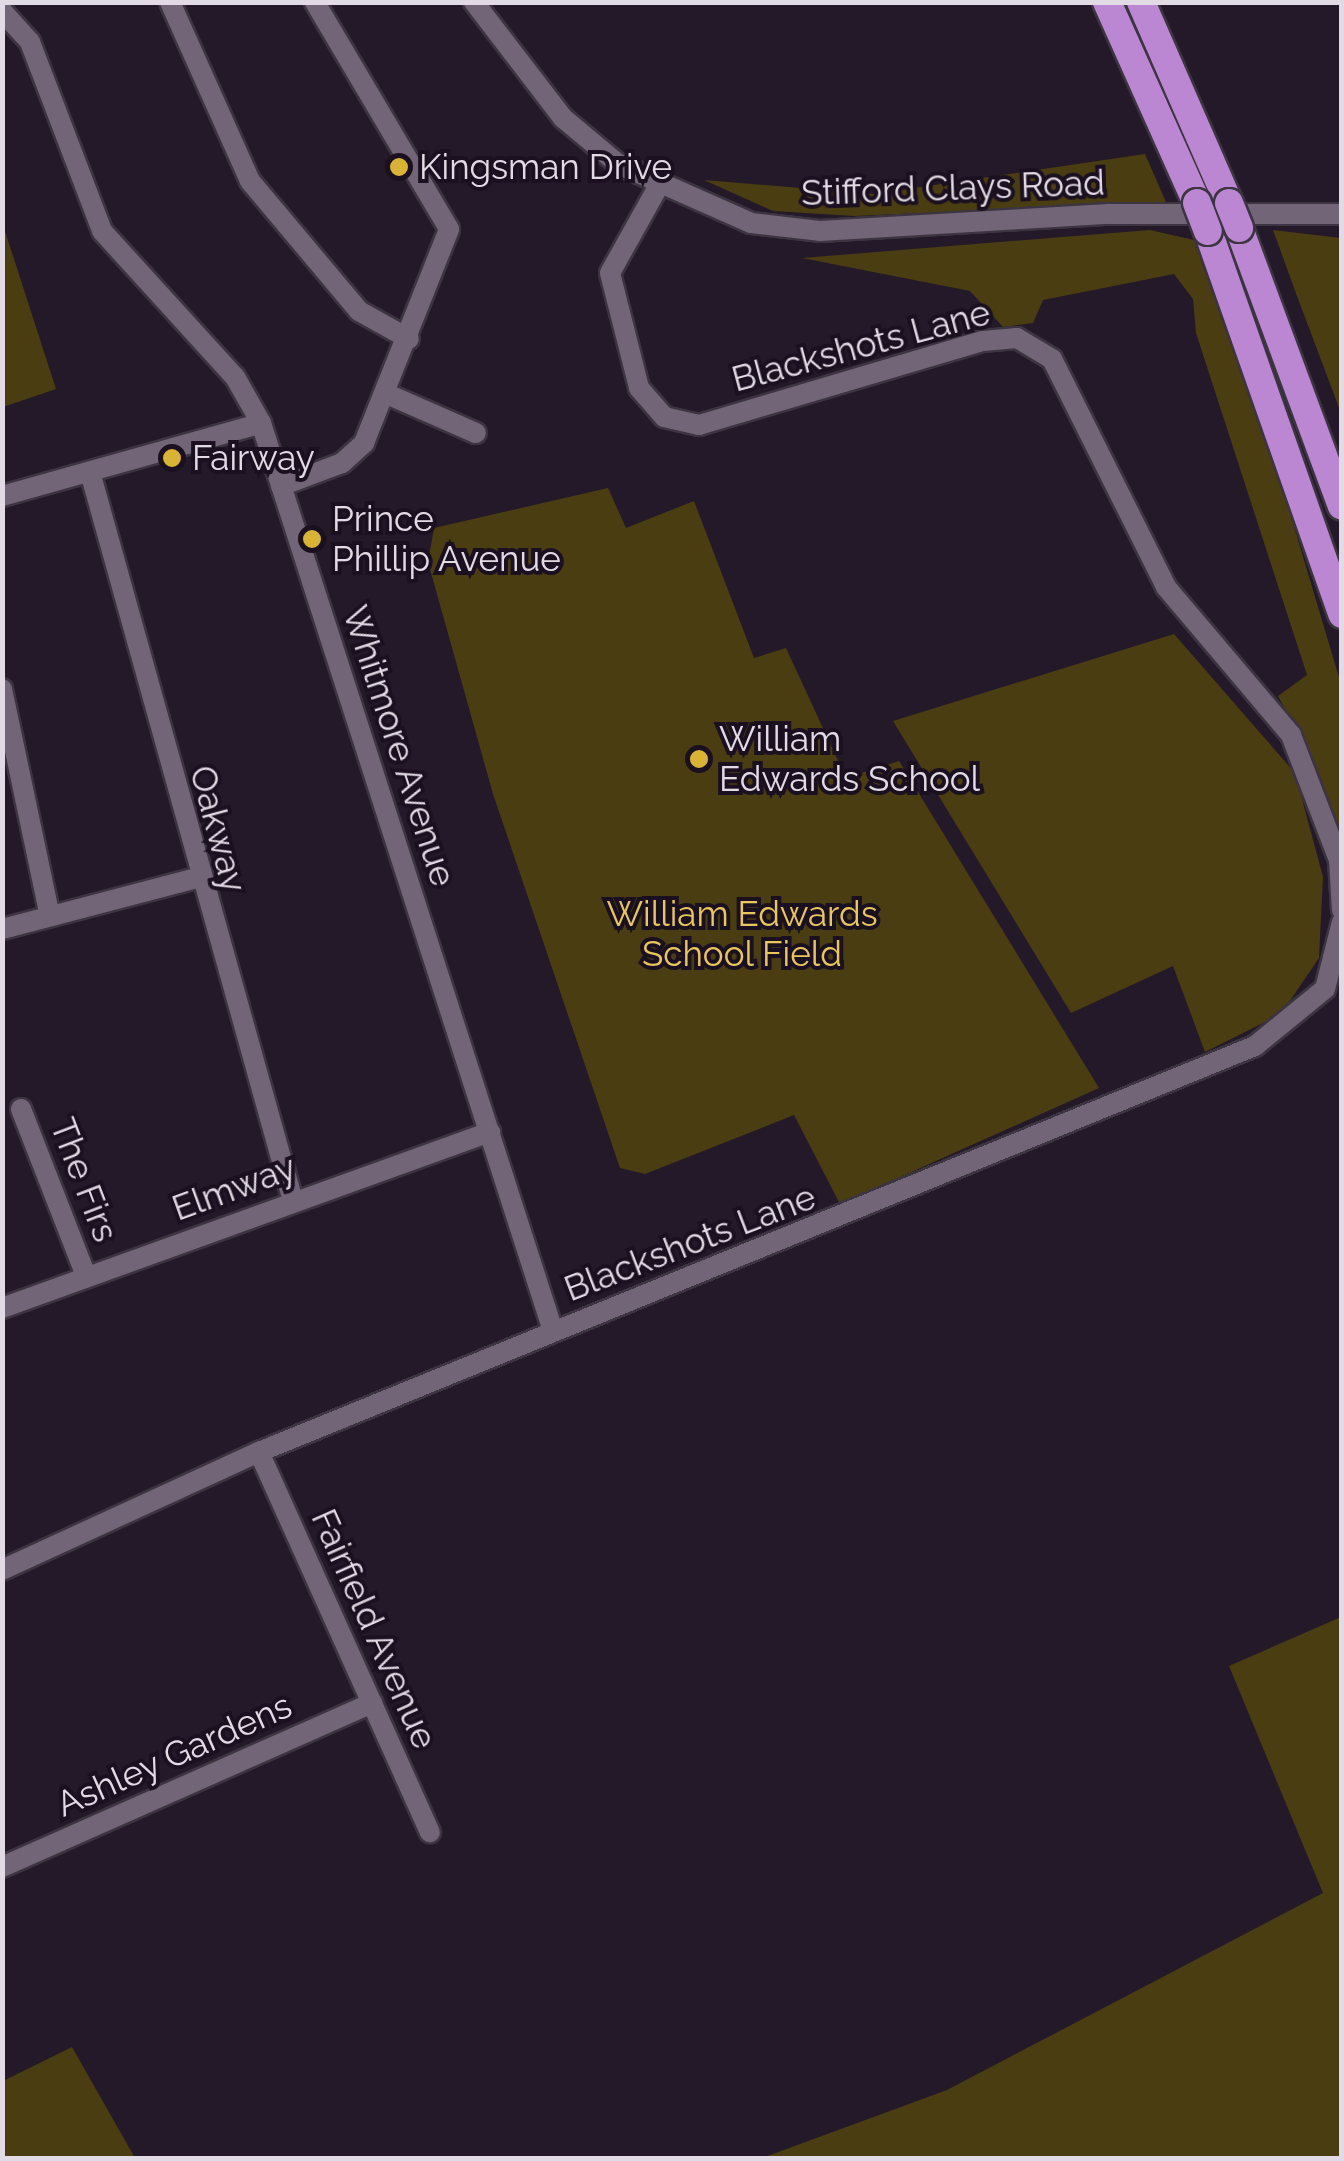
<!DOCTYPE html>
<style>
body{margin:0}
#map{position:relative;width:1344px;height:2161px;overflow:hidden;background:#241929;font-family:Raleway,sans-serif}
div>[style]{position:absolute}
.green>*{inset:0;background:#4a3d12}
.roads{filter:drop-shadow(2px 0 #3c3440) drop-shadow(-2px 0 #3c3440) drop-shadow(0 2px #3c3440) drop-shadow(0 -2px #3c3440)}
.minor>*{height:20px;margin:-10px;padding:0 10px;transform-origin:10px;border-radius:10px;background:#726577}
.highway>*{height:28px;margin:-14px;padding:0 14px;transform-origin:14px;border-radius:14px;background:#bb87d2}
.bridges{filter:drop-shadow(2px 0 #3c3440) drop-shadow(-2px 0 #3c3440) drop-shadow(0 2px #3c3440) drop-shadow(0 -2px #3c3440)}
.highway-bridge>*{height:28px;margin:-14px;padding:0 14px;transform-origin:14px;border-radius:14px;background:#bb87d2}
.dots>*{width:28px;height:28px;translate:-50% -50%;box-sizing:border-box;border:5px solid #1a101f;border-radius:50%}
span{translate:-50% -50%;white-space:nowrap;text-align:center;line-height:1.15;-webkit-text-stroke:8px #1a101f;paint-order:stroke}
.poi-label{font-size:35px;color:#e2dbe5}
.left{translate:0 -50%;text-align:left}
.street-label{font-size:35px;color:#e2dbe5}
.park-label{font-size:35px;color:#e9c75b}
.frame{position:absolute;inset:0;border:5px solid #e2dbe5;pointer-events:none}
</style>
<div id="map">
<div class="green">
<div style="clip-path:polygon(1145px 154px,1166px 202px,854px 216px,773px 211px,704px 180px,873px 194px)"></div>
<div style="clip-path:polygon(3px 225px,56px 389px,3px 407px,2px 407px)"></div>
<div style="clip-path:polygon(1150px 230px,1194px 240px,1290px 513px,1341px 684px,1341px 845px,1321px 778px,1278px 696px,1307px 675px,1196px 333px,1193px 299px,1174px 274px,1043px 300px,1033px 323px,1003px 327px,970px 291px,802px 258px)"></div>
<div style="clip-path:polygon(1273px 230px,1341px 238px,1341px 413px,1297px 296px)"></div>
<div style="clip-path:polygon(608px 488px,626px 528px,694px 501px,754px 658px,786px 648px,846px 778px,899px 761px,1099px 1088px,840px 1204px,794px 1115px,645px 1174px,620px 1168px,493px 794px,428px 562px,434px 528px)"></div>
<div style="clip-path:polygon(1174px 634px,1295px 773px,1323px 877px,1319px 958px,1281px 1014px,1205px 1052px,1173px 966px,1071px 1013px,893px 721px)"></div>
<div style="clip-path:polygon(1341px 1617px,1341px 2158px,762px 2158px,947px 2090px,1323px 1893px,1229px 1666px)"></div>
<div style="clip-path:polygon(72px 2047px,135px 2158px,3px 2158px,3px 2081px)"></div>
</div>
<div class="roads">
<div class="minor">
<div style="left:170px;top:2px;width:196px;rotate:65.9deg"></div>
<div style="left:250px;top:181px;width:170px;rotate:50deg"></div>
<div style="left:359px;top:311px;width:57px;rotate:29.2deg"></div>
<div style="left:474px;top:2px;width:146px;rotate:52.5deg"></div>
<div style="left:563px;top:118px;width:72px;rotate:39.9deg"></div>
<div style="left:618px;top:164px;width:145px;rotate:23.9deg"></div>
<div style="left:751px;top:223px;width:69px;rotate:6.6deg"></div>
<div style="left:820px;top:231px;width:289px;rotate:-3.4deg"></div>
<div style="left:1109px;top:214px;width:233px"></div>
<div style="left:2px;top:11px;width:42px;rotate:47.9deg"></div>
<div style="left:30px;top:42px;width:202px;rotate:69.1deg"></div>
<div style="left:102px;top:231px;width:197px;rotate:47.7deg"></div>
<div style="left:235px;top:377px;width:53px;rotate:60.5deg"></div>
<div style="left:261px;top:423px;width:954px;rotate:72.17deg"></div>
<div style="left:658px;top:187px;width:98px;rotate:119.2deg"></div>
<div style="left:610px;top:273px;width:119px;rotate:75.8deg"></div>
<div style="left:639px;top:388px;width:38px;rotate:49deg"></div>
<div style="left:664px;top:417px;width:36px;rotate:13deg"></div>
<div style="left:699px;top:425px;width:296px;rotate:-16.5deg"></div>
<div style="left:983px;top:341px;width:34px;rotate:-5deg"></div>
<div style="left:1017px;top:338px;width:41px;rotate:31deg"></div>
<div style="left:1052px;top:359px;width:255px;rotate:63.4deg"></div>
<div style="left:1166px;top:587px;width:194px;rotate:49.8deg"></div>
<div style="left:1291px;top:735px;width:134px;rotate:69deg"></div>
<div style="left:1339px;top:860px;width:50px;rotate:86.6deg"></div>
<div style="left:387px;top:394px;width:97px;rotate:23.7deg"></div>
<div style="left:90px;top:472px;width:757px;rotate:74.44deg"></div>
<div style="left:281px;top:486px;width:65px;rotate:-20.7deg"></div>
<div style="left:342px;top:463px;width:30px;rotate:-42deg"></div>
<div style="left:364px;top:443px;width:230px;rotate:-68.3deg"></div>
<div style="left:449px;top:229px;width:264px;rotate:-120.6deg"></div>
<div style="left:2px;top:496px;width:269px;rotate:-15.7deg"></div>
<div style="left:2px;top:689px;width:232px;rotate:78.1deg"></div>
<div style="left:2px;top:929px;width:202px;rotate:-14.7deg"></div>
<div style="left:21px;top:1109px;width:179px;rotate:68.7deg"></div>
<div style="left:2px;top:1308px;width:519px;rotate:-19.83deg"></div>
<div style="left:259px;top:1452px;width:417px;rotate:65.8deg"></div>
<div style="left:2px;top:1570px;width:283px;rotate:-24.7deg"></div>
<div style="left:259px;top:1452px;width:1076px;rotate:-22.18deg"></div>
<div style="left:1255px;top:1046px;width:90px;rotate:-39.2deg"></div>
<div style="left:1325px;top:989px;width:69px;rotate:-75.8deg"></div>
<div style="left:2px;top:1867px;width:405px;rotate:-23.9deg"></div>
</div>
<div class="highway">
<div style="left:1107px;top:2px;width:220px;rotate:65.9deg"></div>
<div style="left:1141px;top:2px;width:219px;rotate:66.4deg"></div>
<div style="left:1239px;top:228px;width:296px;rotate:69.7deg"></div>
<div style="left:1208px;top:231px;width:406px;rotate:70.7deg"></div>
</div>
</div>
<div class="bridges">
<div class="highway-bridge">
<div style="left:1197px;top:203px;width:30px;rotate:69deg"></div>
<div style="left:1229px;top:203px;width:27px;rotate:68deg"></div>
</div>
</div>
<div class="dots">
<div style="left:399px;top:167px;background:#d9b334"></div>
<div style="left:172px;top:458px;background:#d9b334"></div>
<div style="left:312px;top:539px;background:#d9b334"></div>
<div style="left:699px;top:759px;background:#d9b334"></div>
</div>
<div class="poi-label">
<span class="left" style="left:419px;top:167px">Kingsman Drive</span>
<span class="left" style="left:192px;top:458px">Fairway</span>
<span class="left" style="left:332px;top:539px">Prince<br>Phillip Avenue</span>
<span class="left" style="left:719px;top:759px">William<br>Edwards School</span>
</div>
<div class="street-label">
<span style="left:953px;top:188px;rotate:-2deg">Stifford Clays Road</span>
<span style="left:861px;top:346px;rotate:-15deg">Blackshots Lane</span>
<span style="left:399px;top:746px;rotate:72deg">Whitmore Avenue</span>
<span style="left:218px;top:829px;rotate:75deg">Oakway</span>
<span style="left:84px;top:1180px;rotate:69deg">The Firs</span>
<span style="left:234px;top:1188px;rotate:-20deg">Elmway</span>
<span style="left:690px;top:1243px;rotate:-21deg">Blackshots Lane</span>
<span style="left:374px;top:1629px;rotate:66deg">Fairfield Avenue</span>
<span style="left:174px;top:1755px;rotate:-24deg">Ashley Gardens</span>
</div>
<div class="park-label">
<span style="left:742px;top:934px">William Edwards<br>School Field</span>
</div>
<div class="frame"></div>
</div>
